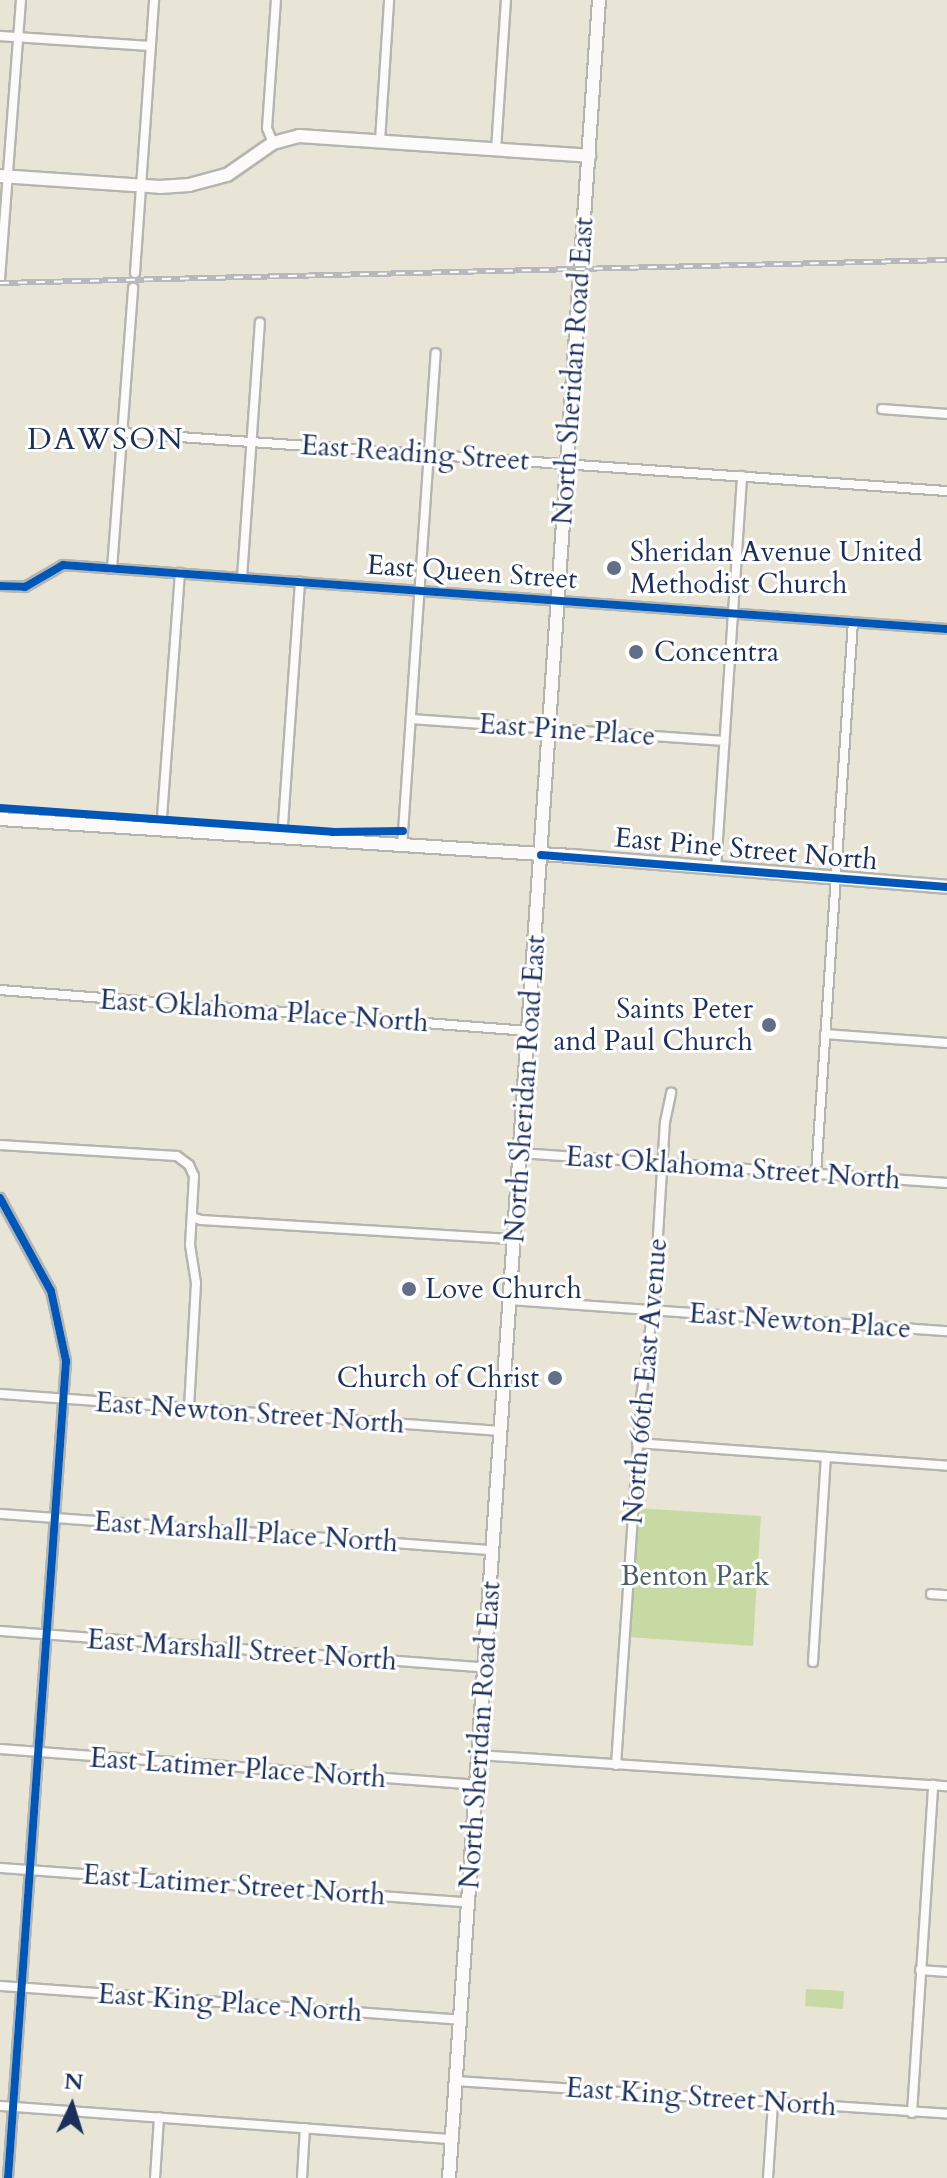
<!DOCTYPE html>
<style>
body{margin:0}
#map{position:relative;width:947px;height:2178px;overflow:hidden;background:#e8e5d7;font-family:Cardo,serif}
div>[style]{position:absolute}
.green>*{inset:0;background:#c8daa4}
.roads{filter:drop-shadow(2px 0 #b5b5b0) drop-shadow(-2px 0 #b5b5b0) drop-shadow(0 2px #b5b5b0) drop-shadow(0 -2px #b5b5b0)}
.street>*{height:8px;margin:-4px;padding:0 4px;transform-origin:4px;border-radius:4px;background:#fcfbf9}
.secondary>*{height:12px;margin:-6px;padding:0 6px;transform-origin:6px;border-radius:6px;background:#fcfbf9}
.rail>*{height:6px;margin-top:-3px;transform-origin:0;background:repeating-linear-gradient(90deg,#fff 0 9px,#b6b8bb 0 18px);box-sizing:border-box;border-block:2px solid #b6b8bb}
.cycleway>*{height:8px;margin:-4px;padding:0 4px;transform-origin:4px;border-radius:4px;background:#0057b8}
.dots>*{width:22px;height:22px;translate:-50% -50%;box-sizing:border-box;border:4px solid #fff;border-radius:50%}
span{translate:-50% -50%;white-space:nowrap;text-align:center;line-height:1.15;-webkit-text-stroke:6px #fff;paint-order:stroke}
.street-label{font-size:28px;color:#1b2f5e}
.poi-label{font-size:28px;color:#1b2f5e}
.left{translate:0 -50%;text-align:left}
.right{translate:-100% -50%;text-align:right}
.park-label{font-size:28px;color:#476066}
.neighbourhood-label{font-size:30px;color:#1b2f5e;letter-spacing:2px}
.north{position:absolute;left:32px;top:2066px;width:80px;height:80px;-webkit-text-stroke:6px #fff;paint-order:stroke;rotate:4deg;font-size:22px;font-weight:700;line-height:32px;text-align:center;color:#1b2f5e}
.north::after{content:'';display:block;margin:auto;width:28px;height:36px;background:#1b2f5e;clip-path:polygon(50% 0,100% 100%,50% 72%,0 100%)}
</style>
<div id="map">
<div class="green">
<div style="clip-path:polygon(637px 1508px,761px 1516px,753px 1646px,628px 1637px)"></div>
<div style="clip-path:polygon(806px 1989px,844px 1991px,843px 2009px,805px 2006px)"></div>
</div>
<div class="roads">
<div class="street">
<div style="left:0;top:36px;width:150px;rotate:3.8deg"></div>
<div style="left:380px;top:141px;width:141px;rotate:-86.3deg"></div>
<div style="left:273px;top:143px;width:16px;rotate:-112deg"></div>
<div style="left:267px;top:128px;width:128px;rotate:-86deg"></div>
<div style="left:496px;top:150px;width:150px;rotate:-86.2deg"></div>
<div style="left:135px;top:273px;width:274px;rotate:-86deg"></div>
<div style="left:0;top:279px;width:280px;rotate:-85.7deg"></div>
<div style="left:882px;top:409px;width:65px;rotate:4.4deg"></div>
<div style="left:123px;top:433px;width:826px;rotate:4.03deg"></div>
<div style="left:112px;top:569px;width:282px;rotate:-85.7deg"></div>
<div style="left:242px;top:578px;width:256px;rotate:-86deg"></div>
<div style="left:0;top:586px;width:25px;rotate:2deg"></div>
<div style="left:25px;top:587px;width:44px;rotate:-30.1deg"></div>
<div style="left:63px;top:565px;width:886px;rotate:4.14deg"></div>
<div style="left:411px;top:719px;width:314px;rotate:4deg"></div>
<div style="left:161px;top:831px;width:259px;rotate:-85.8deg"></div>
<div style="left:282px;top:839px;width:258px;rotate:-86deg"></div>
<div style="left:402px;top:847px;width:495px;rotate:-86.1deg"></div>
<div style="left:716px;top:869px;width:394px;rotate:-86.2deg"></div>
<div style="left:0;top:990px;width:530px;rotate:4.44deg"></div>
<div style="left:825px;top:1034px;width:122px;rotate:4.2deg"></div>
<div style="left:0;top:1145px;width:177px;rotate:3.6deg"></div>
<div style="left:177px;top:1156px;width:15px;rotate:37deg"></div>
<div style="left:189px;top:1165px;width:12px;rotate:66deg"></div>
<div style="left:194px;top:1176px;width:69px;rotate:93.3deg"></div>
<div style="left:190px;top:1245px;width:38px;rotate:81deg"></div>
<div style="left:196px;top:1283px;width:125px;rotate:93.2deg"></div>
<div style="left:520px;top:1153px;width:428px;rotate:4deg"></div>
<div style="left:816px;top:1174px;width:553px;rotate:-86.17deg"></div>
<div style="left:0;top:1198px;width:106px;rotate:61.3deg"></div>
<div style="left:51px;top:1291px;width:72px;rotate:77.9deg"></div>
<div style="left:66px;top:1361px;width:819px;rotate:94.06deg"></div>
<div style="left:192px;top:1217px;width:9px;rotate:18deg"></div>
<div style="left:201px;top:1220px;width:314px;rotate:3.5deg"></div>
<div style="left:510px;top:1300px;width:438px;rotate:4.1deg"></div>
<div style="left:0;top:1394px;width:501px;rotate:4.23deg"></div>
<div style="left:637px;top:1443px;width:311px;rotate:4.2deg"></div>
<div style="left:0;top:1514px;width:493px;rotate:4.2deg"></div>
<div style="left:931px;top:1594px;width:16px;rotate:4deg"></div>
<div style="left:0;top:1631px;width:485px;rotate:4.3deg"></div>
<div style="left:813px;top:1662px;width:204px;rotate:-86.4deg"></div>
<div style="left:0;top:1749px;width:477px;rotate:4.3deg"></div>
<div style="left:478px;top:1755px;width:470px;rotate:3.8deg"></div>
<div style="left:616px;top:1765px;width:368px;rotate:-86.1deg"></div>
<div style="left:641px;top:1398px;width:98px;rotate:-82.4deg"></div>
<div style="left:654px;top:1301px;width:179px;rotate:-86.5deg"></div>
<div style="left:665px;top:1122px;width:30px;rotate:-78deg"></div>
<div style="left:0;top:1868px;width:469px;rotate:4.2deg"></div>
<div style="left:920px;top:1970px;width:27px;rotate:4deg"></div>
<div style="left:0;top:1986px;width:461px;rotate:4.2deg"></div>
<div style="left:456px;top:2081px;width:492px;rotate:3.8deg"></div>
<div style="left:0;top:2106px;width:453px;rotate:4.2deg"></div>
<div style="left:912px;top:2113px;width:329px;rotate:-86.3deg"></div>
<div style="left:155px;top:2178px;width:61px;rotate:-86.2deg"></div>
<div style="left:302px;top:2178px;width:50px;rotate:-86.6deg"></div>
<div style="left:768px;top:2178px;width:75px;rotate:-86.2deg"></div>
</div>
<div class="secondary">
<div style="left:0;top:176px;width:160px;rotate:3.9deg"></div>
<div style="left:160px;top:187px;width:29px;rotate:-4deg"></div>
<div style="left:189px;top:185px;width:39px;rotate:-15deg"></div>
<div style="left:227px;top:175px;width:56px;rotate:-34.8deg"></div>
<div style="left:273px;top:143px;width:27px;rotate:-15deg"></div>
<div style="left:299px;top:136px;width:291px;rotate:3.9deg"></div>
<div style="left:0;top:819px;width:573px;rotate:3.7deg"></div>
<div style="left:572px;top:856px;width:376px;rotate:4.7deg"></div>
<div style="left:449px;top:2178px;width:2183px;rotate:-86.06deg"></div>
</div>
</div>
<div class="rail">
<div style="left:0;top:283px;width:947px;rotate:-1.39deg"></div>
</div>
<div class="cycleway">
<div style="left:0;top:586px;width:25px;rotate:2deg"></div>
<div style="left:25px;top:587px;width:44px;rotate:-30.1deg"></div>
<div style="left:63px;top:565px;width:886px;rotate:4.14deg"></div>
<div style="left:0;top:808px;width:333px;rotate:4.1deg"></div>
<div style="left:332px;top:832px;width:71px;rotate:-0.8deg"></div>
<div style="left:541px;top:855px;width:407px;rotate:4.5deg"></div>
<div style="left:0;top:1198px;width:106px;rotate:61.3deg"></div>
<div style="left:51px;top:1291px;width:72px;rotate:77.9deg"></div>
<div style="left:66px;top:1361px;width:819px;rotate:94.06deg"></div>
</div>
<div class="dots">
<div style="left:614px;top:568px;background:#636f88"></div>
<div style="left:636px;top:652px;background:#636f88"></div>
<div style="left:769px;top:1025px;background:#636f88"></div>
<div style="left:409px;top:1289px;background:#636f88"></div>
<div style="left:555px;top:1378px;background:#636f88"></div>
</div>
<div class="street-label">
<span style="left:573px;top:371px;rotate:-86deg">North Sheridan Road East</span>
<span style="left:415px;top:453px;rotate:4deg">East Reading Street</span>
<span style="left:472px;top:572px;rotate:4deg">East Queen Street</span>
<span style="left:567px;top:730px;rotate:4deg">East Pine Place</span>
<span style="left:746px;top:849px;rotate:5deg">East Pine Street North</span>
<span style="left:264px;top:1011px;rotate:4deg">East Oklahoma Place North</span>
<span style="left:525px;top:1089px;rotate:-86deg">North Sheridan Road East</span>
<span style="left:733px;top:1168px;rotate:4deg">East Oklahoma Street North</span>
<span style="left:800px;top:1321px;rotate:4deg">East Newton Place</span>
<span style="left:645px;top:1381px;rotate:-85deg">North 66th East Avenue</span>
<span style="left:250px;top:1413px;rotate:4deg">East Newton Street North</span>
<span style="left:246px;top:1532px;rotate:4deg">East Marshall Place North</span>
<span style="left:242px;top:1650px;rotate:4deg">East Marshall Street North</span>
<span style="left:480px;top:1735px;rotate:-86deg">North Sheridan Road East</span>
<span style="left:238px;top:1768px;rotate:4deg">East Latimer Place North</span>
<span style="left:234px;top:1885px;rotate:4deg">East Latimer Street North</span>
<span style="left:230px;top:2003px;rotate:4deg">East King Place North</span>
<span style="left:701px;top:2097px;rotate:4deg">East King Street North</span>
</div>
<div class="poi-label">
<span class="left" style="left:630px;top:568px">Sheridan Avenue United<br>Methodist Church</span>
<span class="left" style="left:654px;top:652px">Concentra</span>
<span class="right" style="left:753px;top:1025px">Saints Peter<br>and Paul Church</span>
<span class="left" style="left:425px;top:1289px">Love Church</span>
<span class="right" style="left:539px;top:1378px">Church of Christ</span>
</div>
<div class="park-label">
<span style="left:695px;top:1576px">Benton Park</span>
</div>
<div class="neighbourhood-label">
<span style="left:106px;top:440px">DAWSON</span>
</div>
<div class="north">N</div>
</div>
